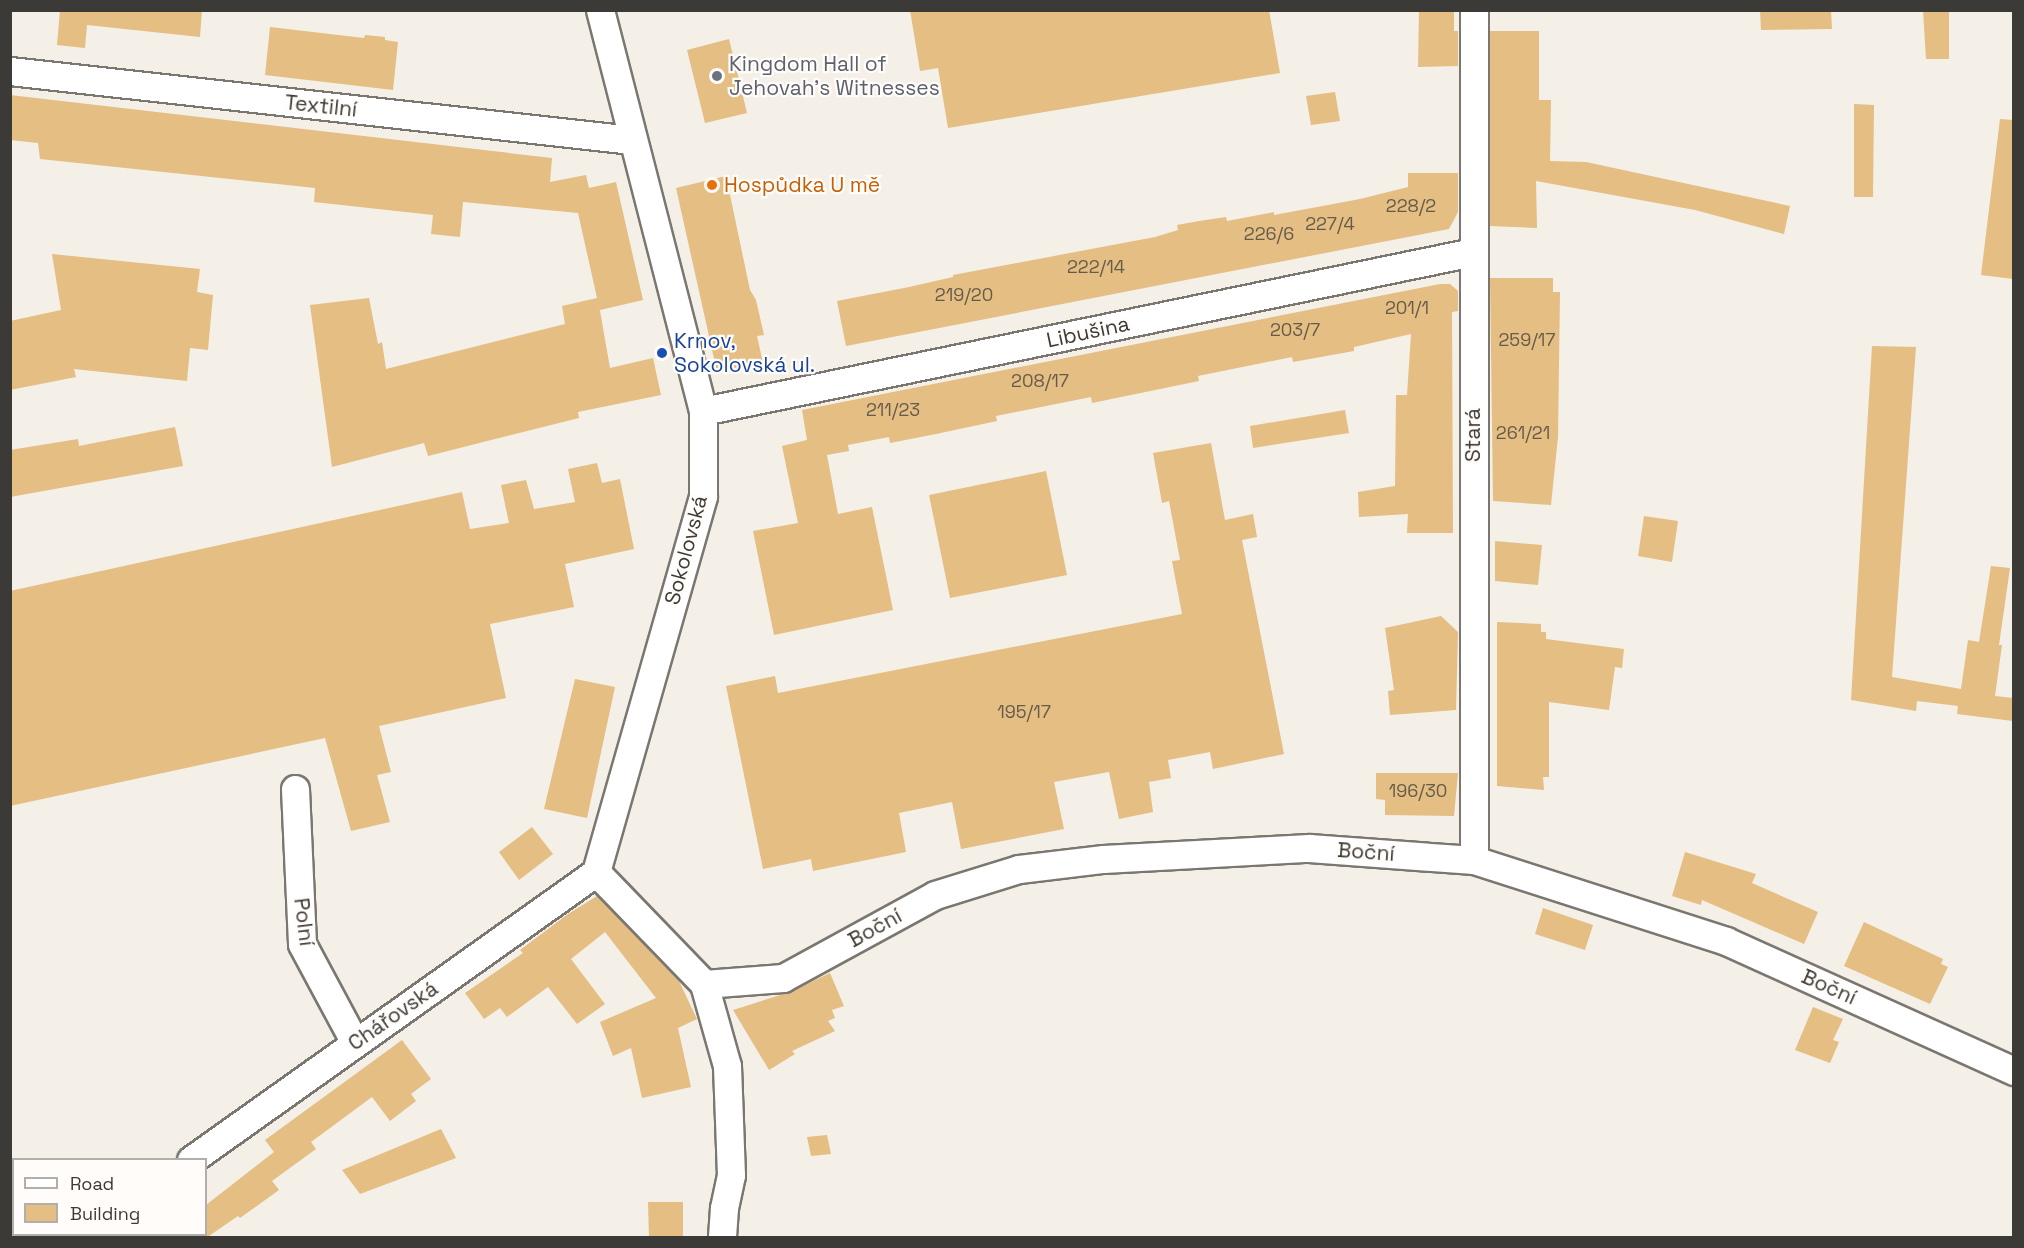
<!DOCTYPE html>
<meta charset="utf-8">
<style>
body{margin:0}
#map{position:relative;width:2024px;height:1248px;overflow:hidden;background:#f4efe7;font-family:"Space Grotesk",sans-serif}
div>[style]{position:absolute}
.building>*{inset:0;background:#e4be83}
.roads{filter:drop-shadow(2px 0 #7b7770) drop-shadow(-2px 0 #7b7770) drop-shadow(0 2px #7b7770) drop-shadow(0 -2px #7b7770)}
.minor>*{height:27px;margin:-13.5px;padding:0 13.5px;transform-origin:13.5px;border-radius:13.5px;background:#fff}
.dots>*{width:16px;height:16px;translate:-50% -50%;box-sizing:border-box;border:3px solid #fffcf9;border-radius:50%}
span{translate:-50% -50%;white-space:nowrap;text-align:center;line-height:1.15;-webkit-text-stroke:4.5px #fffcf9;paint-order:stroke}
.number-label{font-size:18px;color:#665b4a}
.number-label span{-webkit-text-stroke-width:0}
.worship-label{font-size:21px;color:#5b616d}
.left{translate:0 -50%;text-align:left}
.street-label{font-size:21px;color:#3c3a37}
.food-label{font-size:21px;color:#c56008}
.transit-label{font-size:21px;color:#164399}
.frame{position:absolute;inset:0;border:12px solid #3c3a37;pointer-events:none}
.legend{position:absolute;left:12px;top:1158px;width:195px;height:78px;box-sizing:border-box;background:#fffcf9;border:2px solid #b1aeab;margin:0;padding:8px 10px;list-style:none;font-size:18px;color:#3c3a37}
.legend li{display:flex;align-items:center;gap:12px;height:30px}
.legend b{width:30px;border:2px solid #b1aeab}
</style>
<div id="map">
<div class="building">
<div style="clip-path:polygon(60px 10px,202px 10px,200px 37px,87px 25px,85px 48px,57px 45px)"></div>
<div style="clip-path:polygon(910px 10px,1269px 10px,1280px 73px,948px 128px,938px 68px,920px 71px)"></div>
<div style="clip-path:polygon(1419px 10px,1454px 10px,1454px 31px,1458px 31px,1458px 66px,1418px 67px)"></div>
<div style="clip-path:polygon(1760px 10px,1831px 10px,1832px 29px,1761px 30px)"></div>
<div style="clip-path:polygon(1923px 10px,1949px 10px,1949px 59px,1926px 59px)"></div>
<div style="clip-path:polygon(270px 27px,364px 38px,365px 35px,385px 37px,385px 40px,398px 42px,393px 90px,265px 75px)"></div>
<div style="clip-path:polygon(1490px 31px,1539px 31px,1539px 100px,1551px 100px,1550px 161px,1586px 162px,1790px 206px,1784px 234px,1695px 210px,1536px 181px,1537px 228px,1490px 226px)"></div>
<div style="clip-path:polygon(729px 39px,747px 113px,705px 123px,687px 50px)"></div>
<div style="clip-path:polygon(1335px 92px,1340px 121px,1311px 125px,1306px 96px)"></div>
<div style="clip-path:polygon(10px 95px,552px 158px,550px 182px,586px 175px,589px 188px,616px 182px,643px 300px,600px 310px,599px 305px,610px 368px,653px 358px,661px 395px,578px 412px,579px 418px,428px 456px,424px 443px,332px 467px,310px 305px,369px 298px,378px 344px,382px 342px,386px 369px,565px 324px,562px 306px,597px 298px,578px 213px,463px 202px,460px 237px,431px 234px,433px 215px,314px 202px,315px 188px,40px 159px,38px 143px,10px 140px)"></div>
<div style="clip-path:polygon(1854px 104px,1874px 105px,1873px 197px,1854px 197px)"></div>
<div style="clip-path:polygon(2000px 119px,2013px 120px,2013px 279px,1981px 275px)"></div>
<div style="clip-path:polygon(1408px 173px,1458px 173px,1458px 212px,1449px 229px,846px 346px,837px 301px,909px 287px,953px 277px,953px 275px,1155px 237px,1178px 230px,1177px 225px,1199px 221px,1226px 217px,1227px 221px,1274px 212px,1274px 215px,1360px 199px,1408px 187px)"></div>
<div style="clip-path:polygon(726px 176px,750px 290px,756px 300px,764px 335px,757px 336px,763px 363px,717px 372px,676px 188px)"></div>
<div style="clip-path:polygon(52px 254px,200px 269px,197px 292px,213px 295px,208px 350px,190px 348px,187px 381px,74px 369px,76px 377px,10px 390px,10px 321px,61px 310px)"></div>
<div style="clip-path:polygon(1490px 278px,1553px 278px,1553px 292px,1560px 292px,1558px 437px,1551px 505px,1493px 501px)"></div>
<div style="clip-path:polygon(1440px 284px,1450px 284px,1458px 291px,1458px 311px,1452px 312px,1453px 533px,1407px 533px,1408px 514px,1359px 517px,1358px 492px,1395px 486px,1396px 395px,1407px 395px,1411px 334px,1354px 347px,1354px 351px,1293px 362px,1292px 357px,1198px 376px,1199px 381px,1092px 403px,1091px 397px,996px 416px,997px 421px,936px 434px,890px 443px,889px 437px,848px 445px,849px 451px,827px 455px,838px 514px,872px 507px,893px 610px,774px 635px,753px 531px,798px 523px,782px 446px,807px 440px,802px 410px)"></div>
<div style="clip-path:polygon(1872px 346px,1916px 347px,1892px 677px,1961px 689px,1968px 640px,1979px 642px,1991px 566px,2010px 568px,1999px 645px,2002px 645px,1995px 696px,2013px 698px,2013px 721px,1957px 714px,1958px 706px,1917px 701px,1916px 711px,1851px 700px)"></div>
<div style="clip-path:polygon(1345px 410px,1349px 433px,1253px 448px,1250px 426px)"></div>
<div style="clip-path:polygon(175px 427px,183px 466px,10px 497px,10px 450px,78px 439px,79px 446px)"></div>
<div style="clip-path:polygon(1211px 443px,1225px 520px,1253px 514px,1257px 537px,1242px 540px,1284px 754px,1213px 769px,1210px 752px,1168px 760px,1171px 778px,1149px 782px,1153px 812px,1119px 819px,1109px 772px,1054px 782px,1064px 829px,961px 849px,952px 802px,899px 813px,906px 852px,813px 871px,811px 859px,763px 869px,726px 686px,775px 676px,778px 693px,1182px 614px,1172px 561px,1180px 560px,1169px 501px,1162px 503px,1153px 453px)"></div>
<div style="clip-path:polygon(597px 463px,602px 483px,620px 479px,634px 549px,565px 564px,574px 607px,490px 624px,506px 698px,379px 726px,391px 772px,377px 775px,390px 822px,351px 831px,325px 738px,10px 806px,10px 591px,462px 492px,470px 529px,509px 523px,501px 485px,526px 480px,534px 509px,575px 502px,568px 469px)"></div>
<div style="clip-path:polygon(1046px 471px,1067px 575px,950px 598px,929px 495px)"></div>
<div style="clip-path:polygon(1644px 516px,1678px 521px,1672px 562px,1638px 556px)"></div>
<div style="clip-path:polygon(1495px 541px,1542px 545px,1538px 585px,1495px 581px)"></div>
<div style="clip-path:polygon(1441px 616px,1458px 632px,1456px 710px,1390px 715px,1388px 691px,1394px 690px,1385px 628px)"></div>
<div style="clip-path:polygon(1497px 622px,1541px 624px,1541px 632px,1546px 632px,1546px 639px,1624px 649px,1622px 668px,1615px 667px,1609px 710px,1549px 702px,1549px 777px,1543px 777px,1544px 790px,1497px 786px)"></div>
<div style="clip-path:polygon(575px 679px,615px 687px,587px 818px,544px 809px)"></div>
<div style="clip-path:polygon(1376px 773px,1458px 773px,1454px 816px,1385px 815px,1385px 800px,1376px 799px)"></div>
<div style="clip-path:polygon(532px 827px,553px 854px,519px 880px,499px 852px)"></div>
<div style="clip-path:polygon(1685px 852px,1756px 874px,1752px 883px,1818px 912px,1804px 944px,1702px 900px,1701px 905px,1672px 896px)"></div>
<div style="clip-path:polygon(597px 896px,679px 981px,697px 1019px,678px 1028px,691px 1087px,642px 1098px,631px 1048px,613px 1056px,600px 1022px,656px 998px,605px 932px,571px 959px,605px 1004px,577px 1024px,548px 987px,507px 1017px,500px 1008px,484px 1019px,465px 993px,523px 953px,520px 950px,568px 914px)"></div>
<div style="clip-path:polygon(1543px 908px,1593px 925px,1585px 950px,1535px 934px)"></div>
<div style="clip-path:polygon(1864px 922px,1943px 959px,1941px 964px,1948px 967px,1930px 1004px,1844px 966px)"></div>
<div style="clip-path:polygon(830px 973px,844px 1006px,832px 1010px,835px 1018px,828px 1021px,835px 1031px,792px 1051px,795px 1054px,769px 1070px,733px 1010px,790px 992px)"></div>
<div style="clip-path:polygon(1813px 1007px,1843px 1019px,1833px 1040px,1839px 1042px,1830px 1063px,1795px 1050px)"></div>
<div style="clip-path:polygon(402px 1040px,431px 1079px,411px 1094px,416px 1101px,390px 1121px,372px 1097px,311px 1142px,316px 1149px,272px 1181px,279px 1190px,240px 1218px,238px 1216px,206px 1238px,206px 1205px,274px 1152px,265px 1140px)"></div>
<div style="clip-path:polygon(441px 1129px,456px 1158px,360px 1194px,342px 1170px)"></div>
<div style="clip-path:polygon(827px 1135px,831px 1154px,811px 1156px,807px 1137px)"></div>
<div style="clip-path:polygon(648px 1202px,683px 1202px,683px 1238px,649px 1238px)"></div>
</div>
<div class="roads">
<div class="minor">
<div style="left:1474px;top:10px;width:850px;rotate:90deg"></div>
<div style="left:10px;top:71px;width:626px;rotate:6.33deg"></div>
<div style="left:703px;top:411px;width:786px;rotate:-11.67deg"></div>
<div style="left:295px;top:789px;width:155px;rotate:87.4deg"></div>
<div style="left:302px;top:944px;width:112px;rotate:61.8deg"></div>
<div style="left:596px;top:872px;width:391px;rotate:-74.1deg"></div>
<div style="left:703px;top:496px;width:85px;rotate:-90deg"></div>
<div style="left:703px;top:411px;width:414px;rotate:-104.4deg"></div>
<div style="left:596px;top:872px;width:156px;rotate:46deg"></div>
<div style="left:704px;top:984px;width:85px;rotate:74.3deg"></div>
<div style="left:727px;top:1066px;width:109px;rotate:87.9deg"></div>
<div style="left:731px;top:1175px;width:34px;rotate:102deg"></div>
<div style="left:724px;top:1208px;width:30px;rotate:94deg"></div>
<div style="left:704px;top:984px;width:79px;rotate:-4.3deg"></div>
<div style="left:783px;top:978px;width:173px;rotate:-28.6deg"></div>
<div style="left:935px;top:895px;width:88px;rotate:-17.2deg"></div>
<div style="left:1019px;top:869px;width:85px;rotate:-6.8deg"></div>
<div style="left:1103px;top:859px;width:206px;rotate:-3.1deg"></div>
<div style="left:1309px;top:848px;width:165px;rotate:4.2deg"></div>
<div style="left:1474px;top:860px;width:265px;rotate:17.8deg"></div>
<div style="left:1726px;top:941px;width:316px;rotate:24.3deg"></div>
<div style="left:191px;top:1160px;width:497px;rotate:-35.4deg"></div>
<div style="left:73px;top:1238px;width:6px;rotate:-39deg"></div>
</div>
</div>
<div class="dots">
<div style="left:717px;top:76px;background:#6b7280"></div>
<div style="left:712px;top:185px;background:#e8710a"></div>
<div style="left:662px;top:353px;background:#1a4fb4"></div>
</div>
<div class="number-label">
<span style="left:1411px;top:206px">228/2</span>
<span style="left:1330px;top:224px">227/4</span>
<span style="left:1269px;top:234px">226/6</span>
<span style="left:1096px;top:267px">222/14</span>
<span style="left:964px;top:295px">219/20</span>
<span style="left:1407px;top:308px">201/1</span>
<span style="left:1295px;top:330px">203/7</span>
<span style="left:1527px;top:340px">259/17</span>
<span style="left:1040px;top:381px">208/17</span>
<span style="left:893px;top:410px">211/23</span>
<span style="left:1523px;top:433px">261/21</span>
<span style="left:1024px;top:712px">195/17</span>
<span style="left:1418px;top:791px">196/30</span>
</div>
<div class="worship-label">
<span class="left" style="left:729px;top:76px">Kingdom Hall of<br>Jehovah's Witnesses</span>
</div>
<div class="street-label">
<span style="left:321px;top:106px;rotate:6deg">Textilní</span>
<span style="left:1088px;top:332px;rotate:-12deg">Libušina</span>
<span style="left:1473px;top:435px;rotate:-90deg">Stará</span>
<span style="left:686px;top:550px;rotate:-75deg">Sokolovská</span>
<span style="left:1366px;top:852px;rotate:4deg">Boční</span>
<span style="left:304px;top:922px;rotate:83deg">Polní</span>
<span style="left:875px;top:928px;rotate:-29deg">Boční</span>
<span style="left:1829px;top:987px;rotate:24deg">Boční</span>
<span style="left:393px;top:1016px;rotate:-35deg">Chářovská</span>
</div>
<div class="food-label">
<span class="left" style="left:724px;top:185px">Hospůdka U mě</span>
</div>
<div class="transit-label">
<span class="left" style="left:674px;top:353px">Krnov,<br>Sokolovská ul.</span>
</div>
<div class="frame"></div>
<ul class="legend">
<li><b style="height:8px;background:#fff"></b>Road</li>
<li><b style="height:16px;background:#e4be83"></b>Building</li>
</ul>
</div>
